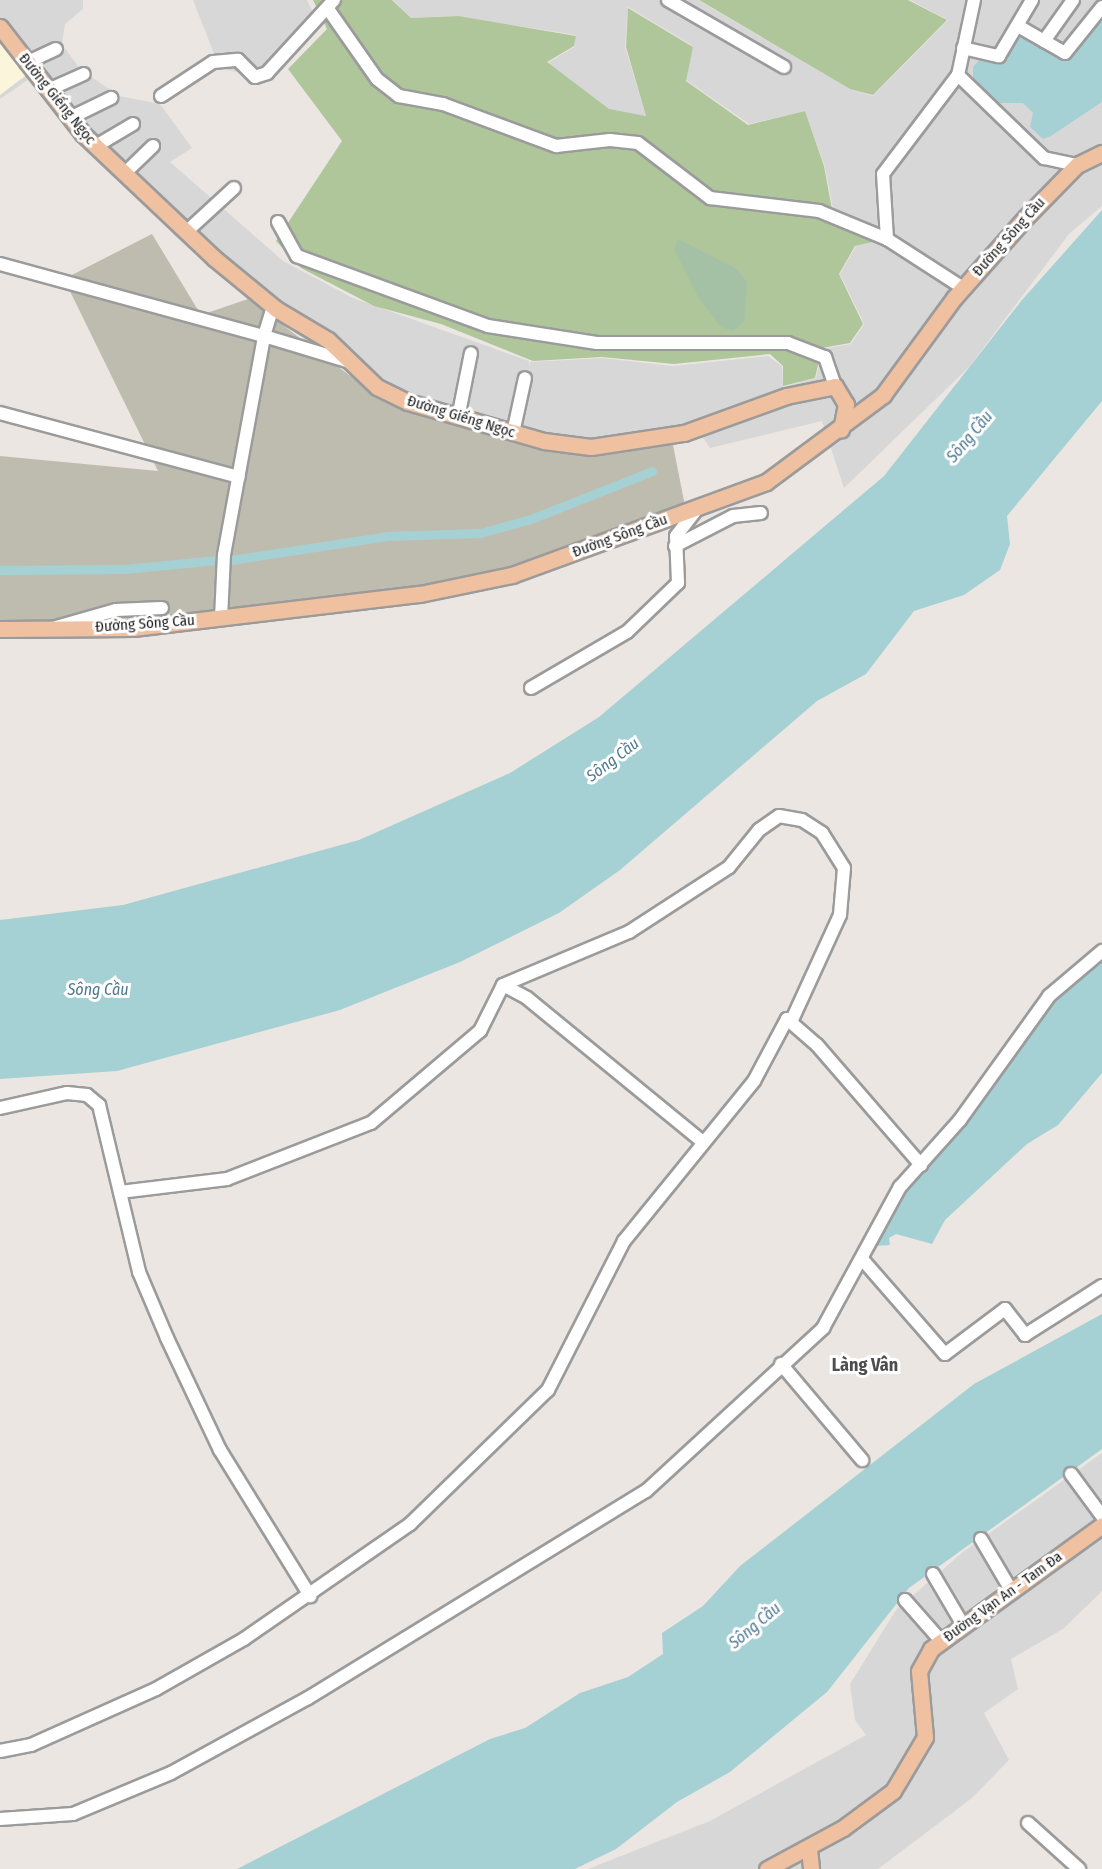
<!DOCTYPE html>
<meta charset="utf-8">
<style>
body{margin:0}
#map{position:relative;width:1102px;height:1869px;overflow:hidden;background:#ebe6e1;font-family:"Fira Sans Condensed",sans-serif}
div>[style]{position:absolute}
.residential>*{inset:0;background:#d8d7d8}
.education>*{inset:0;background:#faf5db}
.construction>*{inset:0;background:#bebcae}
.forest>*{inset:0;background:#aec69a}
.cemetery>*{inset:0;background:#a5c1a5}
.water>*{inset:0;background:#a6d1d4}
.canal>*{height:9px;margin:-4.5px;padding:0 4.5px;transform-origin:4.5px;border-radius:4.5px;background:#a6d1d4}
.roads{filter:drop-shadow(2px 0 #9b9b9b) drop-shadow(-2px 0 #9b9b9b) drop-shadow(0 2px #9b9b9b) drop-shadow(0 -2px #9b9b9b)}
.minor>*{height:12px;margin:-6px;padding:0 6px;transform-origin:6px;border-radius:6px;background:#fff}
.major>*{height:15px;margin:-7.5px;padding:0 7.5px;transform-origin:7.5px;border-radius:7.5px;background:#f0c1a1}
span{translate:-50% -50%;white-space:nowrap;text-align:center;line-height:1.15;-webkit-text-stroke:6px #fff;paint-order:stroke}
.street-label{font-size:15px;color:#1a1a1a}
.water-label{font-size:16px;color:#4c7890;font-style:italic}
.quarter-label{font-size:18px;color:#4d4d4d;font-weight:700}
</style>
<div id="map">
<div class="residential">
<div style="clip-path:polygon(0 0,83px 0,83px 9px,65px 24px,62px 44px,80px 69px,119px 96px,160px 104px,192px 148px,170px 162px,283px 261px,353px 298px,529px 361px,529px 367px,530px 362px,602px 358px,673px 366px,768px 356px,782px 366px,783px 387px,816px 378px,822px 349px,851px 344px,864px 324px,840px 274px,856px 246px,877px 241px,835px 219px,825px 167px,805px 111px,749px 124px,686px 80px,693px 46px,628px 7px,625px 47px,646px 116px,607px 110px,544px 65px,574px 47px,576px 35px,452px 16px,411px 18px,393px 0,698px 0,850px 89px,873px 96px,948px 20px,910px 0,1102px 0,1102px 206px,1069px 234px,969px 367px,844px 488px,822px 421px,710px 448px,700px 433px,567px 449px,371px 388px,262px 308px,177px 238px,29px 79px,0 99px)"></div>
<div style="clip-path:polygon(193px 0,307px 0,319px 25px,266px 77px,220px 69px)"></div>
<div style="clip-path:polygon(1102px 1453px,1102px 1591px,1063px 1629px,1011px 1659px,1018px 1689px,984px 1713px,1009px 1760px,972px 1798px,878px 1869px,588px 1869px,710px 1821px,866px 1735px,855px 1720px,850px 1684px,896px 1610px,963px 1552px)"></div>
</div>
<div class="education">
<div style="clip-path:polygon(0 32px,29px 73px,0 95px)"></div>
</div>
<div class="construction">
<div style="clip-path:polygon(152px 234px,201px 315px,248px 299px,361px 384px,386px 395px,566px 451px,672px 440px,687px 516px,409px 600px,0 633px,0 456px,158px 471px,64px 279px)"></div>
</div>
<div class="forest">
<div style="clip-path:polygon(313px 0,392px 0,411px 18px,458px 16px,576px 36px,574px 46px,547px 62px,609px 109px,646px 116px,626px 47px,628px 8px,693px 47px,686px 81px,748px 125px,805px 111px,824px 166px,834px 220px,877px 241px,855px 246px,839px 274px,863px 324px,850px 343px,822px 348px,815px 378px,783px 386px,783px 366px,770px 354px,674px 364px,602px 357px,533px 361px,441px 324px,374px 306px,301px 268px,276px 241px,342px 141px,288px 69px,327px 29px)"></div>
<div style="clip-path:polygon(699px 0,908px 0,947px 20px,873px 95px,850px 89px)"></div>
</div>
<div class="cemetery">
<div style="clip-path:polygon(678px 239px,737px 269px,747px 283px,744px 322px,733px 331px,721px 327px,698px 297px,674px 249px)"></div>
</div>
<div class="water">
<div style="clip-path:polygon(1102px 14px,1102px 102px,1051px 136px,1043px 139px,1030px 127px,1033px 113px,1023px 103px,996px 103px,973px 80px,973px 67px,981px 58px,1001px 59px,1017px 32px,1062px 57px)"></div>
<div style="clip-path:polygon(1102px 210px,1102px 401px,1007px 516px,1010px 544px,1000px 570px,964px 595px,914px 611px,866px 674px,817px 701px,620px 870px,559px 913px,460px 962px,340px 1010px,117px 1071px,0 1079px,0 920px,123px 905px,359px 840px,510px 773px,599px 717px,884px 476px,1022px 300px)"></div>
<div style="clip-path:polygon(1102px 960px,1102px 1073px,1058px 1125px,1027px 1144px,945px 1220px,932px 1244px,896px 1234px,889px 1238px,890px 1245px,874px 1246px,902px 1193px,1001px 1077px,1049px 1007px)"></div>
<div style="clip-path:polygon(1102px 1314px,1102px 1449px,909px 1588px,827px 1692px,730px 1772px,677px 1802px,616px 1849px,575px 1869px,237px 1869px,490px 1739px,525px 1728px,580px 1693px,628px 1677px,663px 1654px,662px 1633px,703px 1606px,740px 1566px,974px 1384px)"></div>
</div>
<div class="canal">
<div style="left:231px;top:560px;width:158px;rotate:-8.7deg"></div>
<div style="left:387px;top:536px;width:93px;rotate:-1.8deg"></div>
<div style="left:480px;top:533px;width:53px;rotate:-15.4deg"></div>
<div style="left:531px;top:519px;width:130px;rotate:-21.6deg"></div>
<div style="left:0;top:570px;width:125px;rotate:-0.5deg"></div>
<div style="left:125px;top:569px;width:92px;rotate:-5.6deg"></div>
</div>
<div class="roads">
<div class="minor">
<div style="left:668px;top:0;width:134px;rotate:30deg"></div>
<div style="left:974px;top:0;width:77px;rotate:102deg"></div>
<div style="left:958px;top:75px;width:120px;rotate:44deg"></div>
<div style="left:1044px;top:158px;width:34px;rotate:12deg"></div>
<div style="left:328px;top:9px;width:85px;rotate:55deg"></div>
<div style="left:377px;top:79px;width:28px;rotate:38deg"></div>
<div style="left:399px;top:96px;width:45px;rotate:10.3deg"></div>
<div style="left:443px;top:104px;width:121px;rotate:20.4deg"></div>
<div style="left:556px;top:146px;width:54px;rotate:-6.3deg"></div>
<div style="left:610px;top:140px;width:28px;rotate:6deg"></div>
<div style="left:638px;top:143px;width:91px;rotate:37.4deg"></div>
<div style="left:710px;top:198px;width:110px;rotate:6.8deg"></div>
<div style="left:819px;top:211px;width:74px;rotate:22.4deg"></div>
<div style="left:887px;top:239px;width:90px;rotate:32.8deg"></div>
<div style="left:1018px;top:26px;width:54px;rotate:29.9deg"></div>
<div style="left:1065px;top:53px;width:59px;rotate:-51.2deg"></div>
<div style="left:1044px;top:41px;width:50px;rotate:-54.7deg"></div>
<div style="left:963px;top:48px;width:37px;rotate:13deg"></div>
<div style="left:999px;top:56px;width:65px;rotate:-59.5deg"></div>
<div style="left:26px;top:63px;width:33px;rotate:-25deg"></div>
<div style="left:48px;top:90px;width:39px;rotate:-24deg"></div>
<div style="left:161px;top:96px;width:62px;rotate:-33.2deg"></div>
<div style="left:213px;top:62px;width:25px;rotate:-5deg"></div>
<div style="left:238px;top:60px;width:24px;rotate:45deg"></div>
<div style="left:255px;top:77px;width:13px;rotate:-18deg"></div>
<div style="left:267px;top:73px;width:99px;rotate:-47.5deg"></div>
<div style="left:70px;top:118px;width:46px;rotate:-26deg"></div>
<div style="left:96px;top:146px;width:43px;rotate:-30.7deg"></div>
<div style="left:125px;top:173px;width:39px;rotate:-44deg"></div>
<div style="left:278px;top:222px;width:39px;rotate:61deg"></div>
<div style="left:297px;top:256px;width:203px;rotate:20.1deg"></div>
<div style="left:488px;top:326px;width:110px;rotate:8.9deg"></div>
<div style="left:597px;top:343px;width:191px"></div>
<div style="left:788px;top:343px;width:40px;rotate:21deg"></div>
<div style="left:825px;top:357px;width:31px;rotate:71deg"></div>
<div style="left:186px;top:232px;width:65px;rotate:-42.5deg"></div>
<div style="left:887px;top:239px;width:65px;rotate:-93.5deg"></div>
<div style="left:883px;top:174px;width:124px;rotate:-52.9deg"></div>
<div style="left:0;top:264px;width:274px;rotate:15.3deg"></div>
<div style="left:264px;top:336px;width:30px;rotate:-73deg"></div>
<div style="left:0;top:413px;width:247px;rotate:15deg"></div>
<div style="left:458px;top:418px;width:66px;rotate:-78.7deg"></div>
<div style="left:513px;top:433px;width:56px;rotate:-77.7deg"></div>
<div style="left:675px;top:546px;width:65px;rotate:-27.3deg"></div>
<div style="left:733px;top:516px;width:28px;rotate:-6deg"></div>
<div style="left:221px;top:618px;width:63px;rotate:-87.3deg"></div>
<div style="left:224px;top:555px;width:223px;rotate:-79.6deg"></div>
<div style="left:264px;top:336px;width:90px;rotate:16.8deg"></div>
<div style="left:56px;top:627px;width:62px;rotate:-15.8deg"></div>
<div style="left:116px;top:610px;width:46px;rotate:-2.5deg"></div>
<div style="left:531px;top:688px;width:111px;rotate:-30.3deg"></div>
<div style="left:627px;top:632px;width:71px;rotate:-43.9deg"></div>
<div style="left:678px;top:583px;width:47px;rotate:-92.4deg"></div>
<div style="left:676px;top:536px;width:36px;rotate:-52deg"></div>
<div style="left:503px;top:985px;width:27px;rotate:28deg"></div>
<div style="left:527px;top:998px;width:227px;rotate:39.3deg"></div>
<div style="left:0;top:1108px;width:69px;rotate:-12.6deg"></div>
<div style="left:67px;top:1093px;width:20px;rotate:6deg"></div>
<div style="left:87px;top:1095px;width:16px;rotate:40deg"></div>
<div style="left:99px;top:1105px;width:172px;rotate:76.5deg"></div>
<div style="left:139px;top:1272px;width:72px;rotate:67deg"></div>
<div style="left:167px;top:1338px;width:124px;rotate:64.7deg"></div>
<div style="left:220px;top:1450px;width:172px;rotate:58.3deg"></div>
<div style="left:120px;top:1192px;width:108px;rotate:-6.9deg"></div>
<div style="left:227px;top:1179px;width:155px;rotate:-21.3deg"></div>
<div style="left:371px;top:1123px;width:143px;rotate:-40.2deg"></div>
<div style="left:480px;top:1031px;width:51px;rotate:-63.4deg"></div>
<div style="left:503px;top:985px;width:137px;rotate:-22.8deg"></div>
<div style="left:629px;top:932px;width:119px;rotate:-33deg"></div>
<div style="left:729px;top:867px;width:48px;rotate:-51deg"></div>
<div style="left:759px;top:830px;width:24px;rotate:-35deg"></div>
<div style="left:779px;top:816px;width:23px;rotate:10deg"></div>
<div style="left:802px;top:820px;width:24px;rotate:33deg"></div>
<div style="left:822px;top:833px;width:41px;rotate:57.8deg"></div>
<div style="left:844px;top:868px;width:47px;rotate:94.9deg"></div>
<div style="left:840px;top:915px;width:118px;rotate:114.6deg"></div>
<div style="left:862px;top:1259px;width:126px;rotate:48.9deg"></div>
<div style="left:945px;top:1354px;width:75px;rotate:-36.9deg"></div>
<div style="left:1005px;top:1309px;width:33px;rotate:52deg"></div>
<div style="left:1025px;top:1335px;width:91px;rotate:-32.5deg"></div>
<div style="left:781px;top:1364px;width:126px;rotate:49.8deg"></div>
<div style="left:1071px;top:1474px;width:52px;rotate:53.6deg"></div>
<div style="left:981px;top:1539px;width:59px;rotate:59.5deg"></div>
<div style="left:933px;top:1574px;width:59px;rotate:59.5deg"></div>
<div style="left:905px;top:1600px;width:55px;rotate:48.7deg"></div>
<div style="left:0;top:1751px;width:32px;rotate:-11deg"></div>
<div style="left:31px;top:1745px;width:137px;rotate:-24.1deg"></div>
<div style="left:156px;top:1689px;width:101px;rotate:-29.6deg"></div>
<div style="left:244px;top:1639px;width:202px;rotate:-34.7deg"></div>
<div style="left:410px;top:1524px;width:192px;rotate:-44.2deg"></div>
<div style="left:548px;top:1390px;width:167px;rotate:-63deg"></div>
<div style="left:624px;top:1241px;width:206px;rotate:-50.9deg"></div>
<div style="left:754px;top:1081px;width:70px;rotate:-62deg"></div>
<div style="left:787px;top:1019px;width:40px;rotate:41deg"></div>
<div style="left:817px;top:1045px;width:159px;rotate:49.1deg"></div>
<div style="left:0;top:1819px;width:73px;rotate:-3.9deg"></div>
<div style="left:73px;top:1814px;width:106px;rotate:-22.7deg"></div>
<div style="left:171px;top:1773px;width:156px;rotate:-28.7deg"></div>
<div style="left:308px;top:1698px;width:396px;rotate:-31.5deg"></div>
<div style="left:646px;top:1491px;width:241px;rotate:-42.6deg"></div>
<div style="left:823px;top:1328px;width:161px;rotate:-61.4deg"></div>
<div style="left:900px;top:1187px;width:90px;rotate:-48.2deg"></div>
<div style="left:960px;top:1120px;width:153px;rotate:-54.3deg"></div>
<div style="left:1049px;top:996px;width:70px;rotate:-40.3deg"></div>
<div style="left:1028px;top:1823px;width:69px;rotate:42deg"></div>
</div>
<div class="major">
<div style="left:0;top:27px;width:135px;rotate:52.2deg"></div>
<div style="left:83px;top:134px;width:180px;rotate:43.4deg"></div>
<div style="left:214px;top:258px;width:80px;rotate:39.4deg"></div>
<div style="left:276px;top:309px;width:61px;rotate:30.8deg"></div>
<div style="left:328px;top:340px;width:68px;rotate:43.8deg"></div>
<div style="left:377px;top:387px;width:34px;rotate:26deg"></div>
<div style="left:408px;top:402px;width:141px;rotate:16deg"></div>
<div style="left:544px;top:441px;width:47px;rotate:7.3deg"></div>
<div style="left:591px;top:447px;width:94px;rotate:-8.6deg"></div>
<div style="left:684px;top:433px;width:109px;rotate:-19.9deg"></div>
<div style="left:786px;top:396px;width:50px;rotate:-11.5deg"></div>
<div style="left:835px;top:386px;width:21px;rotate:59deg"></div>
<div style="left:846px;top:404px;width:26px;rotate:101deg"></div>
<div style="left:0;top:629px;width:133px;rotate:-0.4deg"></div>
<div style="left:133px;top:628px;width:289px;rotate:-6.8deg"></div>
<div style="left:420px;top:594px;width:94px;rotate:-11.7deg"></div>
<div style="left:512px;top:575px;width:270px;rotate:-20.1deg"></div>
<div style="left:766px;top:482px;width:146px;rotate:-36.6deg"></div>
<div style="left:883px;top:395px;width:120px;rotate:-53.8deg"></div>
<div style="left:954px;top:298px;width:108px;rotate:-48.4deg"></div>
<div style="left:1026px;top:217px;width:73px;rotate:-45.6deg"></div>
<div style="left:1077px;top:165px;width:28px;rotate:-26deg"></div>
<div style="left:809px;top:1849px;width:20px;rotate:84deg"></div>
<div style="left:767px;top:1869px;width:86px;rotate:-28.3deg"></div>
<div style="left:843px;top:1828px;width:62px;rotate:-36.5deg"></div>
<div style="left:893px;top:1791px;width:63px;rotate:-59.3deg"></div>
<div style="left:925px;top:1737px;width:66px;rotate:-95.2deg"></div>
<div style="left:919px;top:1671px;width:25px;rotate:-61deg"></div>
<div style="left:931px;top:1649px;width:211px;rotate:-35.9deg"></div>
</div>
</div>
<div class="street-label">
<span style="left:57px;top:99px;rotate:51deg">Đường Giếng Ngọc</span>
<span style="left:1009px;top:237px;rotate:-48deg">Đường Sông Cầu</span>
<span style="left:461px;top:417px;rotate:17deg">Đường Giếng Ngọc</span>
<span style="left:620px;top:536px;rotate:-20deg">Đường Sông Cầu</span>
<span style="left:145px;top:624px;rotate:-4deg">Đường Sông Cầu</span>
<span style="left:1003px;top:1597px;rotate:-36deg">Đường Vạn An - Tam Đa</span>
</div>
<div class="water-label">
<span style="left:970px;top:437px;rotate:-50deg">Sông Cầu</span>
<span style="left:613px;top:760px;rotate:-37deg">Sông Cầu</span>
<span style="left:98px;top:990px">Sông Cầu</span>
<span style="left:755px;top:1626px;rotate:-40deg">Sông Cầu</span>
</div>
<div class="quarter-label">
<span style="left:865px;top:1365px">Làng Vân</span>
</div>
</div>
